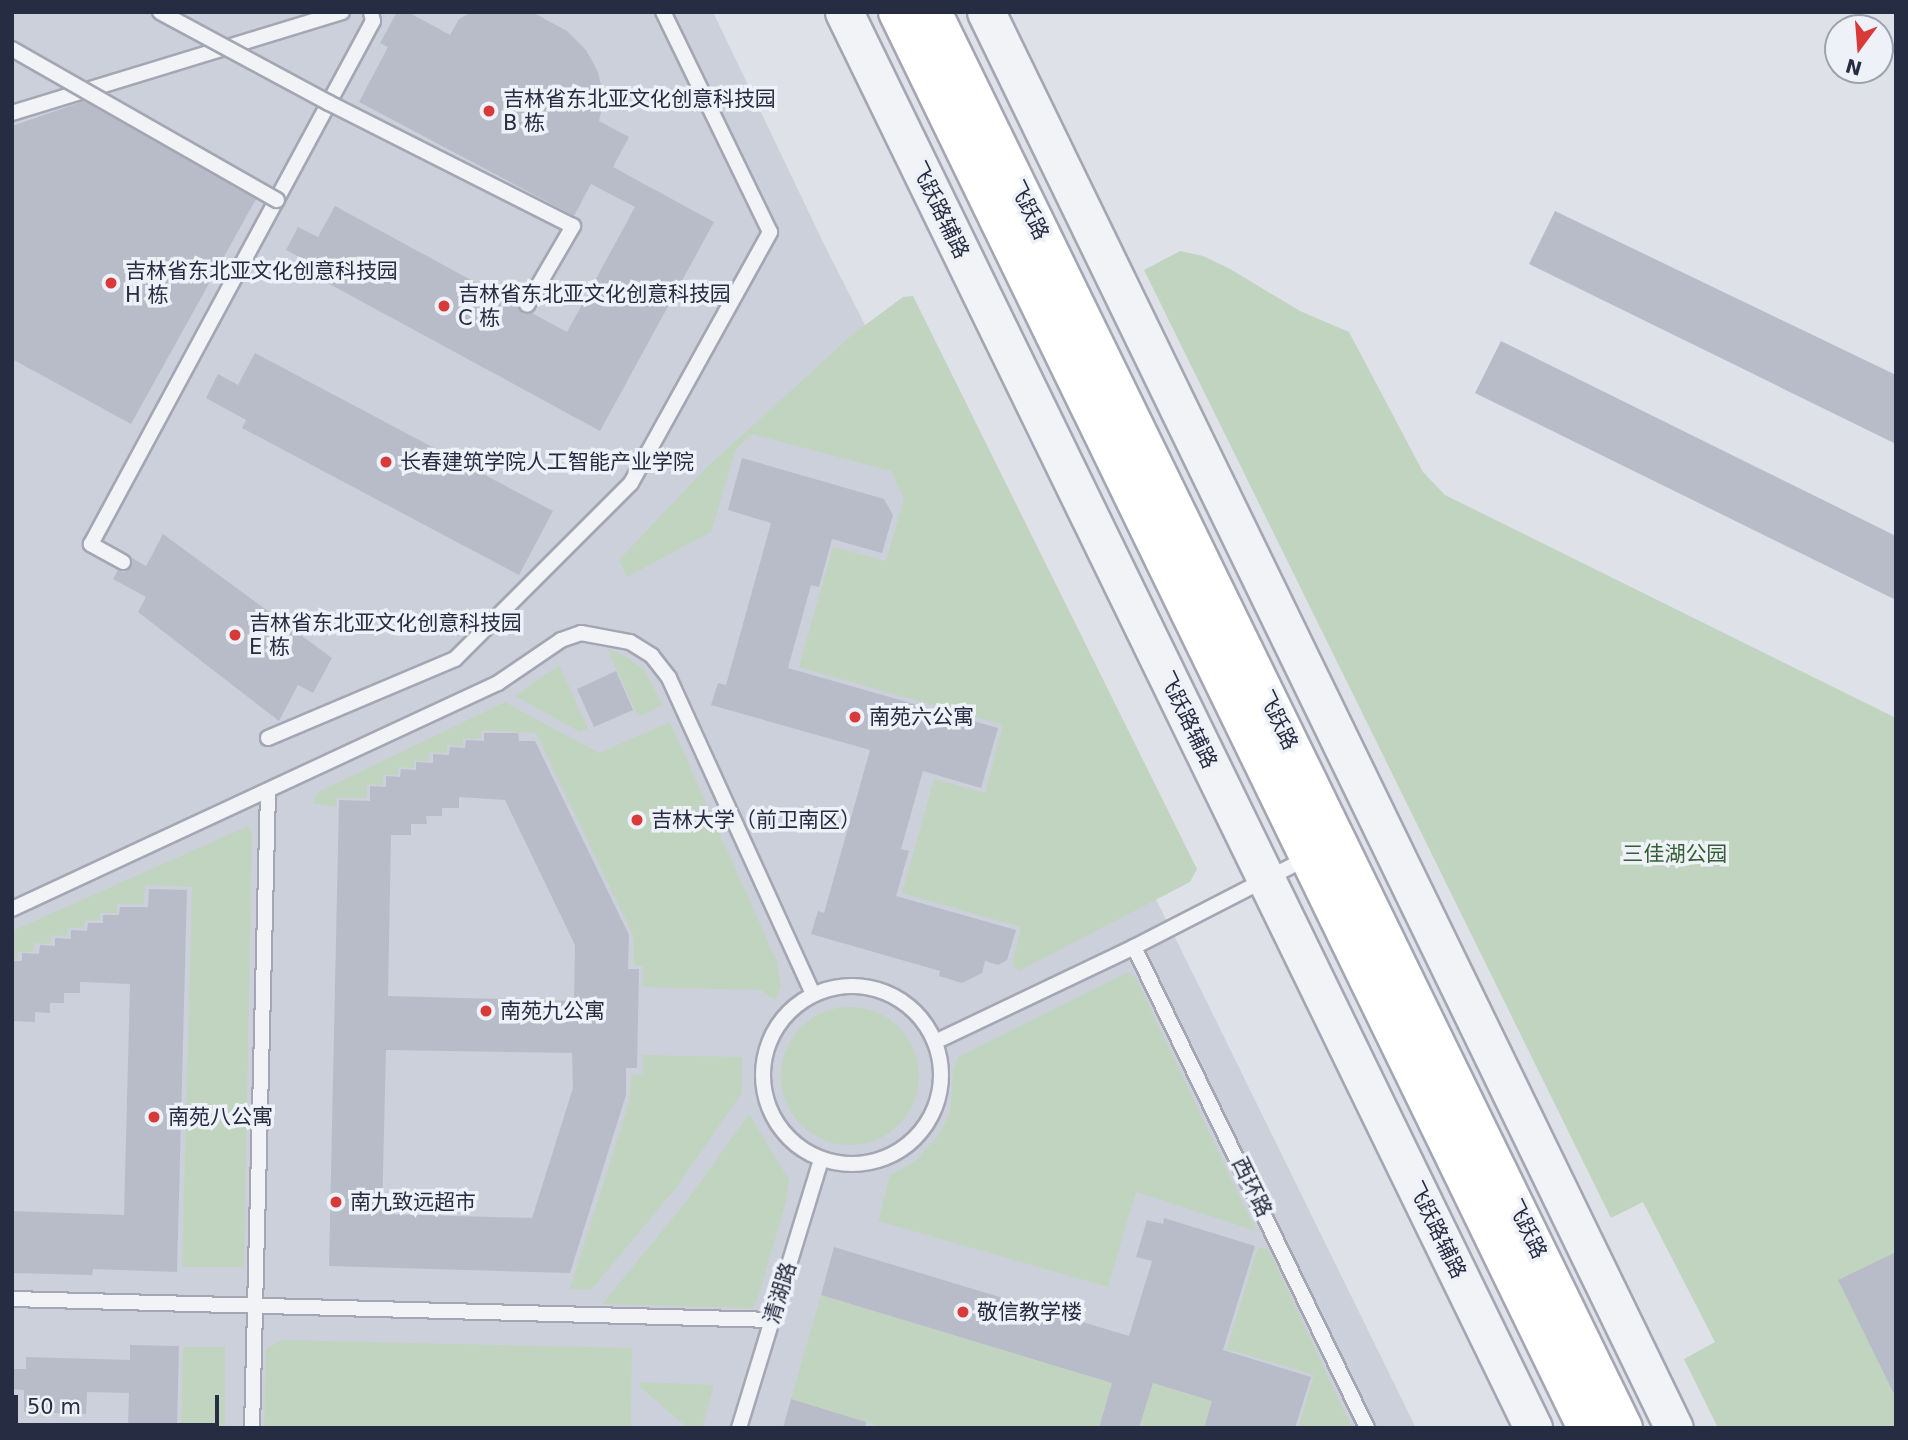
<!DOCTYPE html>
<meta charset="utf-8">
<style>
body{margin:0}
#map{position:relative;width:1908px;height:1440px;overflow:hidden;background:#dfe1e9;font-family:"DejaVu Sans","Noto Sans SC",sans-serif}
div>[style]{position:absolute}
.built>*{inset:0;background:#ccd0db}
.green>*{inset:0;background:#c1d4bf}
.round{border-radius:50%}
.building>*{inset:0;background:#b8bcc9}
.roads{filter:drop-shadow(2px 0 #a4a7b3) drop-shadow(-2px 0 #a4a7b3) drop-shadow(0 2px #a4a7b3) drop-shadow(0 -2px #a4a7b3)}
.service>*{height:14px;margin:-7px;padding:0 7px;transform-origin:7px;border-radius:7px;background:#f2f3f7}
.service>.ring{margin:-7px;padding:0;box-sizing:content-box;background:none;border:14px solid #f2f3f7;border-radius:50%}
.tertiary>*{height:37px;margin:-18.5px;padding:0 18.5px;transform-origin:18.5px;border-radius:18.5px;background:#f2f3f7}
.primary>*{height:38px;margin:-19px;padding:0 19px;transform-origin:19px;border-radius:19px;background:#fff}
.bridges{filter:drop-shadow(2px 0 #a4a7b3) drop-shadow(-2px 0 #a4a7b3) drop-shadow(0 2px #a4a7b3) drop-shadow(0 -2px #a4a7b3)}
.service-bridge>*{height:14px;margin:-7px;padding:0 7px;transform-origin:7px;border-radius:7px;background:#f2f3f7}
.dots>*{width:19px;height:19px;translate:-50% -50%;box-sizing:border-box;border:4px solid #eef1f7;border-radius:50%}
span{translate:-50% -50%;white-space:nowrap;text-align:center;line-height:1.15;-webkit-text-stroke:7px #eef1f7;paint-order:stroke}
.poi-label{font-size:21px;color:#262c41}
.left{translate:0 -50%;text-align:left}
.street-label{font-size:21px;color:#262c41}
.park-label{font-size:21px;color:#345e33}
.frame{position:absolute;inset:0;border:14px solid #262c41;pointer-events:none}
.north{position:absolute;left:1824px;top:14px;width:70px;height:70px;box-sizing:border-box;background:#eef1f7;border:2px solid #9ea2ae;border-radius:50%;rotate:196deg;font-size:19px;font-weight:700;line-height:28px;text-align:center;color:#262c41}
.north::after{content:'';display:block;margin:auto;width:24px;height:32px;background:#d83a3a;clip-path:polygon(50% 0,100% 100%,50% 72%,0 100%)}
.scale{position:absolute;left:14px;top:1395px;width:205px;height:32px;box-sizing:border-box;border:4px solid #262c41;border-top:0;padding-left:9px;font-size:21px;line-height:24px;white-space:nowrap;color:#262c41;-webkit-text-stroke:5px #eef1f7;paint-order:stroke}
</style>
<div id="map">
<div class="built">
<div style="clip-path:polygon(12px 12px,713px 12px,824px 244px,1170px 927px,1416px 1428px,12px 1428px)"></div>
</div>
<div class="green">
<div style="clip-path:polygon(1180px 251px,1203px 256px,1230px 269px,1300px 311px,1349px 332px,1423px 472px,1445px 495px,1896px 718px,1896px 1428px,1718px 1428px,1684px 1359px,1715px 1342px,1643px 1202px,1611px 1218px,1144px 270px)"></div>
<div style="clip-path:polygon(913px 296px,1197px 869px,1190px 882px,1019px 971px,1012px 965px,1021px 927px,902px 893px,934px 779px,985px 793px,1003px 725px,799px 667px,833px 547px,886px 561px,904px 499px,891px 471px,752px 434px,736px 449px,711px 532px,627px 577px,619px 560px,706px 468px,853px 334px,903px 297px)"></div>
<div style="clip-path:polygon(607px 648px,628px 658px,644px 670px,663px 705px,641px 716px,637px 714px)"></div>
<div style="clip-path:polygon(559px 665px,588px 728px,580px 732px,515px 696px)"></div>
<div style="clip-path:polygon(505px 702px,599px 753px,670px 722px,777px 962px,781px 987px,775px 1000px,761px 990px,643px 987px,643px 966px,634px 966px,633px 935px,536px 733px,482px 730px,481px 739px,463px 738px,463px 746px,447px 745px,447px 753px,429px 752px,429px 761px,414px 761px,414px 768px,398px 767px,398px 775px,383px 775px,383px 785px,367px 784px,367px 798px,337px 798px,336px 807px,313px 803px,318px 792px)"></div>
<div style="clip-path:polygon(248px 826px,252px 836px,244px 1267px,182px 1267px,192px 887px,145px 885px,144px 904px,117px 904px,117px 913px,100px 913px,100px 920px,85px 921px,84px 928px,68px 928px,67px 936px,51px 935px,50px 944px,34px 943px,33px 952px,18px 952px,18px 959px,12px 959px,12px 931px)"></div>
<div style="clip-path:polygon(1128px 972px,1136px 978px,1256px 1231px,1136px 1192px,1108px 1287px,878px 1221px,890px 1175px,914px 1162px,939px 1135px,950px 1112px,953px 1070px,958px 1057px)"></div>
<div class="round" style="left:781px;top:1007px;width:138px;height:138px"></div>
<div style="clip-path:polygon(643px 1055px,742px 1057px,742px 1093px,675px 1189px,591px 1290px,570px 1289px,630px 1099px,631px 1074px,643px 1075px)"></div>
<div style="clip-path:polygon(749px 1114px,789px 1180px,787px 1198px,758px 1298px,752px 1308px,602px 1304px,686px 1202px)"></div>
<div style="clip-path:polygon(1258px 1247px,1269px 1250px,1352px 1428px,1298px 1428px,1314px 1375px,1227px 1349px)"></div>
<div style="clip-path:polygon(821px 1295px,1112px 1383px,1099px 1428px,885px 1428px,791px 1399px)"></div>
<div style="clip-path:polygon(282px 1340px,632px 1348px,631px 1428px,264px 1428px,266px 1349px)"></div>
<div style="clip-path:polygon(183px 1347px,225px 1347px,225px 1428px,181px 1428px)"></div>
<div style="clip-path:polygon(1198px 1368px,1220px 1375px,1204px 1428px,1139px 1428px,1153px 1383px,1190px 1395px)"></div>
<div style="clip-path:polygon(641px 1382px,714px 1385px,702px 1428px,688px 1428px,640px 1387px)"></div>
</div>
<div class="building">
<div style="clip-path:polygon(397px 12px,408px 12px,450px 35px,459px 19px,472px 12px,532px 12px,567px 31px,586px 50px,598px 72px,604px 98px,599px 121px,629px 137px,613px 167px,714px 222px,600px 431px,322px 280px,326px 271px,286px 250px,298px 227px,318px 237px,335px 206px,517px 305px,523px 314px,532px 313px,567px 332px,635px 207px,591px 184px,574px 216px,359px 102px,388px 47px,380px 43px)"></div>
<div style="clip-path:polygon(84px 101px,256px 199px,131px 424px,12px 359px,12px 126px)"></div>
<div style="clip-path:polygon(1555px 211px,1896px 375px,1896px 444px,1529px 264px)"></div>
<div style="clip-path:polygon(1501px 341px,1896px 536px,1896px 600px,1475px 393px)"></div>
<div style="clip-path:polygon(255px 353px,553px 511px,519px 575px,242px 428px,246px 420px,206px 398px,218px 374px,238px 385px)"></div>
<div style="clip-path:polygon(742px 458px,884px 499px,893px 515px,882px 553px,832px 539px,819px 587px,811px 585px,788px 668px,998px 728px,981px 788px,923px 771px,901px 849px,909px 851px,896px 896px,1016px 930px,1007px 960px,998px 965px,985px 961px,982px 973px,962px 983px,939px 976px,940px 971px,811px 934px,818px 911px,824px 913px,870px 750px,711px 705px,718px 683px,726px 685px,771px 523px,728px 510px)"></div>
<div style="clip-path:polygon(163px 534px,332px 658px,313px 693px,298px 685px,279px 721px,138px 612px,146px 597px,113px 579px,118px 570px,124px 572px,131px 567px,132px 558px,146px 566px)"></div>
<div style="clip-path:polygon(616px 671px,633px 710px,594px 727px,577px 689px)"></div>
<div style="clip-path:polygon(evenodd,484px 733px,518px 733px,519px 741px,535px 741px,629px 935px,628px 969px,639px 969px,637px 1068px,626px 1068px,626px 1095px,570px 1273px,329px 1266px,339px 800px,370px 801px,370px 786px,386px 787px,386px 776px,400px 777px,401px 769px,416px 770px,416px 762px,433px 763px,433px 754px,449px 755px,450px 747px,465px 748px,466px 740px,484px 741px,484px 733px,459px 797px,505px 800px,575px 945px,574px 1001px,388px 996px,391px 835px,411px 835px,411px 824px,427px 824px,426px 816px,442px 816px,442px 808px,459px 808px,459px 797px,484px 733px,386px 1050px,572px 1053px,573px 1088px,532px 1218px,382px 1214px,386px 1050px)"></div>
<div style="clip-path:polygon(149px 889px,187px 890px,177px 1272px,93px 1269px,92px 1275px,12px 1273px,12px 1211px,124px 1215px,130px 984px,80px 982px,80px 993px,64px 993px,64px 1003px,50px 1003px,50px 1013px,35px 1012px,35px 1022px,12px 1021px,12px 961px,22px 961px,22px 953px,39px 954px,40px 945px,55px 946px,55px 938px,71px 939px,71px 930px,87px 931px,88px 923px,103px 923px,103px 915px,119px 915px,120px 907px,148px 907px)"></div>
<div style="clip-path:polygon(1164px 1218px,1255px 1246px,1223px 1350px,1311px 1377px,1295px 1428px,1204px 1428px,1212px 1401px,1153px 1383px,1139px 1428px,1099px 1428px,1112px 1383px,821px 1295px,834px 1247px,1129px 1336px,1152px 1261px,1136px 1257px,1147px 1220px,1163px 1224px)"></div>
<div style="clip-path:polygon(1896px 1252px,1896px 1398px,1838px 1280px)"></div>
<div style="clip-path:polygon(130px 1345px,179px 1346px,177px 1428px,128px 1428px,129px 1393px,87px 1392px,86px 1414px,24px 1412px,24px 1390px,12px 1389px,12px 1369px,26px 1369px,26px 1357px,130px 1360px)"></div>
<div style="clip-path:polygon(791px 1399px,866px 1422px,865px 1428px,783px 1428px)"></div>
</div>
<div class="roads">
<div class="service">
<div style="left:12px;top:113px;width:345px;rotate:-17deg"></div>
<div style="left:123px;top:562px;width:37px;rotate:-151deg"></div>
<div style="left:91px;top:544px;width:594px;rotate:-61.67deg"></div>
<div style="left:373px;top:21px;width:9px;rotate:-103deg"></div>
<div style="left:268px;top:738px;width:203px;rotate:-22.9deg"></div>
<div style="left:455px;top:659px;width:249px;rotate:-45deg"></div>
<div style="left:631px;top:483px;width:287px;rotate:-61deg"></div>
<div style="left:770px;top:232px;width:245px;rotate:-115.9deg"></div>
<div style="left:12px;top:909px;width:536px;rotate:-24.94deg"></div>
<div style="left:498px;top:683px;width:76px;rotate:-34.3deg"></div>
<div style="left:561px;top:640px;width:21px;rotate:-19deg"></div>
<div style="left:581px;top:633px;width:50px;rotate:10.4deg"></div>
<div style="left:630px;top:642px;width:26px;rotate:32deg"></div>
<div style="left:652px;top:656px;width:28px;rotate:52deg"></div>
<div style="left:669px;top:678px;width:347px;rotate:65.5deg"></div>
<div style="left:1134px;top:947px;width:534px;rotate:64.15deg"></div>
<div class="ring" style="left:763px;top:986px;width:164px;height:164px"></div>
<div style="left:935px;top:1042px;width:221px;rotate:-25.5deg"></div>
<div style="left:1134px;top:947px;width:197px;rotate:-27.2deg"></div>
<div style="left:12px;top:1299px;width:759px;rotate:1.58deg"></div>
<div style="left:252px;top:1428px;width:637px;rotate:-88.56deg"></div>
<div style="left:739px;top:1428px;width:281px;rotate:-73deg"></div>
</div>
<div class="tertiary">
<div style="left:844px;top:12px;width:1575px;rotate:64.05deg"></div>
<div style="left:986px;top:12px;width:1574px;rotate:64.09deg"></div>
</div>
<div class="primary">
<div style="left:898px;top:12px;width:1575px;rotate:64.05deg"></div>
<div style="left:932px;top:12px;width:1576px;rotate:63.99deg"></div>
</div>
</div>
<div class="bridges">
<div class="service-bridge">
<div style="left:160px;top:12px;width:192px;rotate:28.3deg"></div>
<div style="left:329px;top:103px;width:273px;rotate:26.8deg"></div>
<div style="left:573px;top:226px;width:91px;rotate:120.2deg"></div>
<div style="left:12px;top:49px;width:305px;rotate:29.7deg"></div>
</div>
</div>
<div class="dots">
<div style="left:489px;top:111px;background:#d83a3a"></div>
<div style="left:111px;top:283px;background:#d83a3a"></div>
<div style="left:444px;top:306px;background:#d83a3a"></div>
<div style="left:386px;top:462px;background:#d83a3a"></div>
<div style="left:235px;top:635px;background:#d83a3a"></div>
<div style="left:855px;top:717px;background:#d83a3a"></div>
<div style="left:637px;top:820px;background:#d83a3a"></div>
<div style="left:486px;top:1011px;background:#d83a3a"></div>
<div style="left:154px;top:1117px;background:#d83a3a"></div>
<div style="left:336px;top:1202px;background:#d83a3a"></div>
<div style="left:963px;top:1312px;background:#d83a3a"></div>
</div>
<div class="poi-label">
<span class="left" style="left:503px;top:111px">吉林省东北亚文化创意科技园<br>B 栋</span>
<span class="left" style="left:125px;top:283px">吉林省东北亚文化创意科技园<br>H 栋</span>
<span class="left" style="left:458px;top:306px">吉林省东北亚文化创意科技园<br>C 栋</span>
<span class="left" style="left:400px;top:462px">长春建筑学院人工智能产业学院</span>
<span class="left" style="left:249px;top:635px">吉林省东北亚文化创意科技园<br>E 栋</span>
<span class="left" style="left:869px;top:717px">南苑六公寓</span>
<span class="left" style="left:651px;top:820px">吉林大学（前卫南区）</span>
<span class="left" style="left:500px;top:1011px">南苑九公寓</span>
<span class="left" style="left:168px;top:1117px">南苑八公寓</span>
<span class="left" style="left:350px;top:1202px">南九致远超市</span>
<span class="left" style="left:977px;top:1312px">敬信教学楼</span>
</div>
<div class="street-label">
<span style="left:940px;top:210px;rotate:64deg">飞跃路辅路</span>
<span style="left:1029px;top:210px;rotate:64deg">飞跃路</span>
<span style="left:1188px;top:720px;rotate:64deg">飞跃路辅路</span>
<span style="left:1278px;top:720px;rotate:64deg">飞跃路</span>
<span style="left:1252px;top:1187px;rotate:64deg">西环路</span>
<span style="left:1527px;top:1229px;rotate:64deg">飞跃路</span>
<span style="left:1437px;top:1230px;rotate:64deg">飞跃路辅路</span>
<span style="left:780px;top:1293px;rotate:-73deg">清湖路</span>
</div>
<div class="park-label">
<span style="left:1675px;top:854px">三佳湖公园</span>
</div>
<div class="frame"></div>
<div class="north">N</div>
<div class="scale">50 m</div>
</div>
